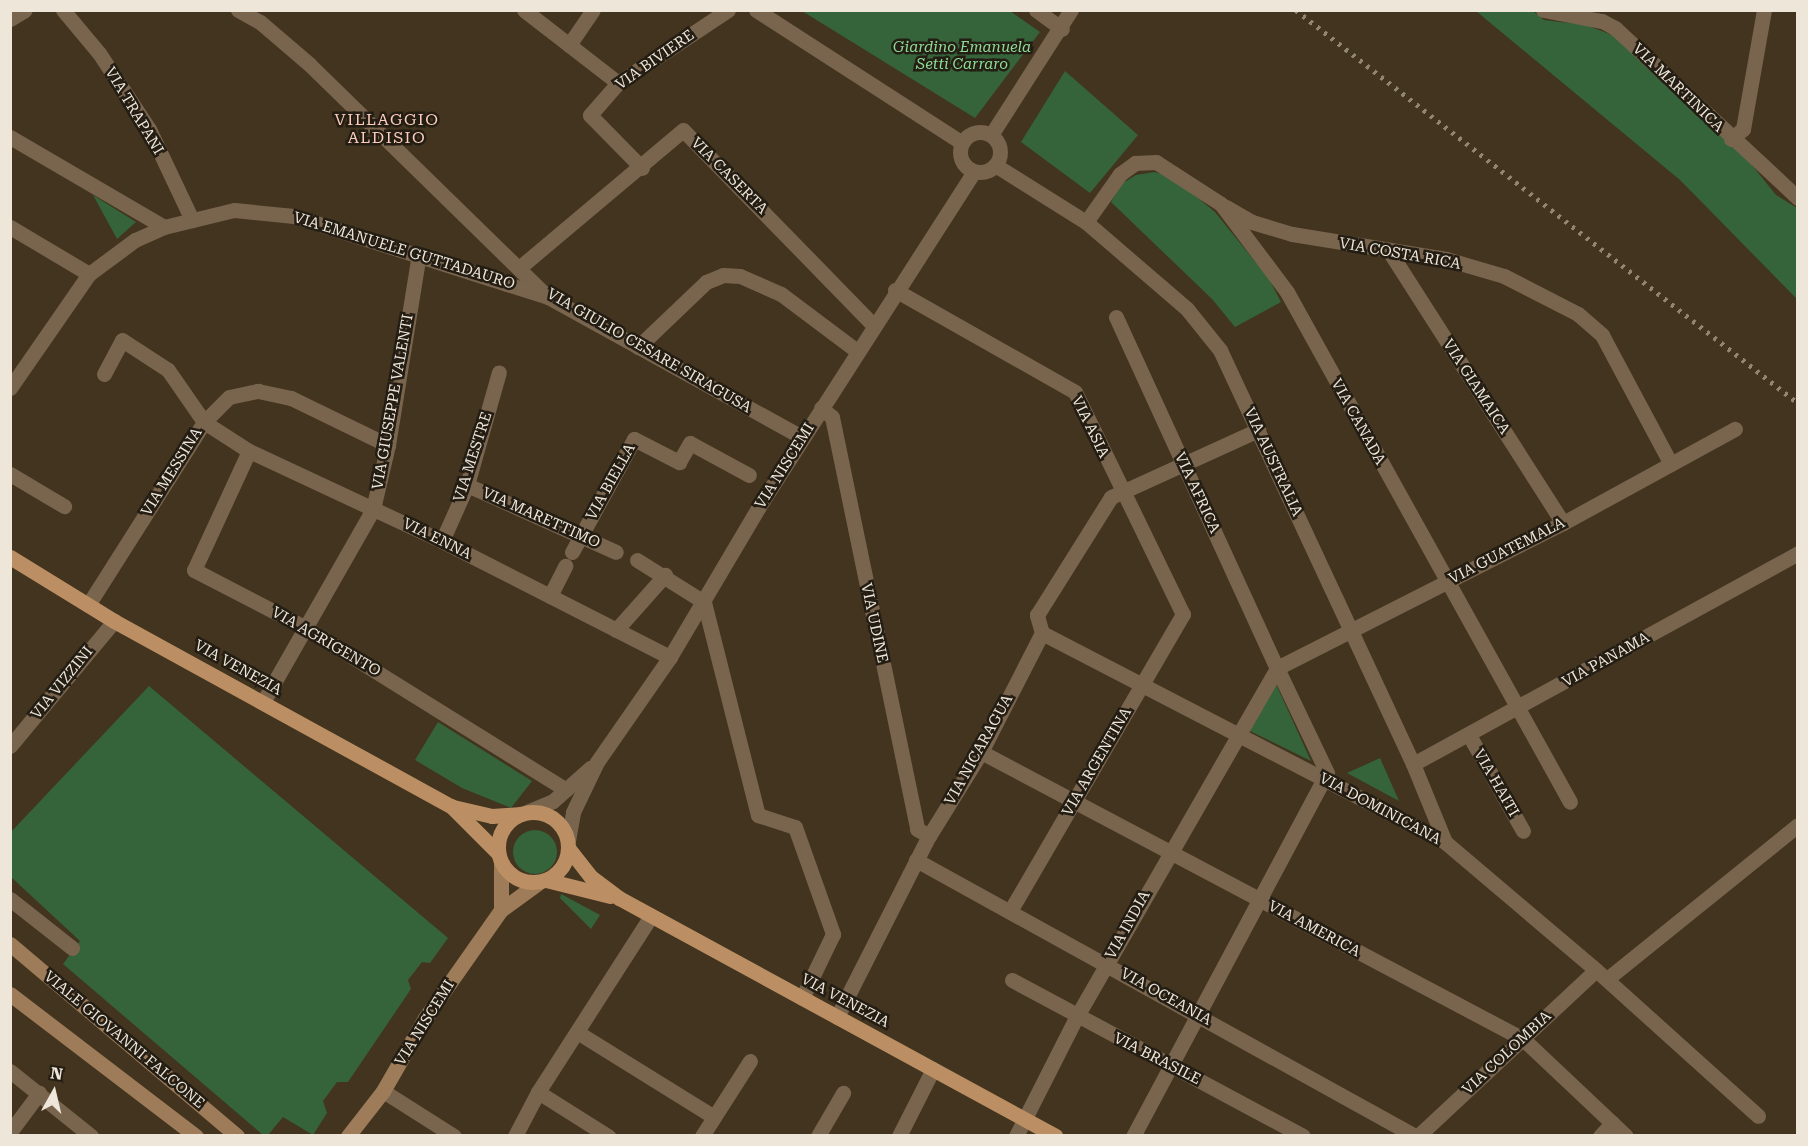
<!DOCTYPE html>
<style>
body{margin:0}
#map{position:relative;width:1808px;height:1146px;overflow:hidden;background:#42341e;font-family:"Roboto Serif",serif}
div>[style]{position:absolute}
.green>*{inset:0;background:#35633a}
.round{border-radius:50%}
.street>*{height:15px;margin:-7.5px;padding:0 7.5px;transform-origin:7.5px;border-radius:7.5px;background:#79644e}
.street>.ring{margin:-7.5px;padding:0;box-sizing:content-box;background:none;border:15px solid #79644e;border-radius:50%}
.secondary>*{height:15px;margin:-7.5px;padding:0 7.5px;transform-origin:7.5px;border-radius:7.5px;background:#9e7c5a}
.primary>*{height:15px;margin:-7.5px;padding:0 7.5px;transform-origin:7.5px;border-radius:7.5px;background:#bb8f63}
.primary>.ring{margin:-7.5px;padding:0;box-sizing:content-box;background:none;border:15px solid #bb8f63;border-radius:50%}
.rail>*{height:4.5px;margin-top:-2.25px;transform-origin:0;background:repeating-linear-gradient(90deg,#918674 0 3px,transparent 0 9px)}
span{translate:-50% -50%;white-space:nowrap;text-align:center;line-height:1.15;-webkit-text-stroke:5px #231d13;paint-order:stroke}
.park-label{font-size:15px;color:#8ddb95;font-style:italic}
.street-label{font-size:15px;color:#eee6d9}
.neighbourhood-label{font-size:16px;color:#fdcdbb;letter-spacing:1.5px}
.frame{position:absolute;inset:0;border:12px solid #eee6d9;pointer-events:none}
.north{position:absolute;left:24px;top:1062px;width:60px;height:60px;-webkit-text-stroke:4px #231d13;paint-order:stroke;rotate:8deg;font-size:16px;font-weight:700;line-height:24px;text-align:center;color:#eee6d9}
.north::after{content:'';display:block;margin:auto;width:21px;height:27px;background:#eee6d9;clip-path:polygon(50% 0,100% 100%,50% 72%,0 100%)}
</style>
<div id="map">
<div class="green">
<div style="clip-path:polygon(802px 11px,1010px 11px,1040px 32px,975px 118px)"></div>
<div style="clip-path:polygon(1476px 11px,1533px 11px,1544px 20px,1586px 25px,1620px 38px,1731px 139px,1776px 195px,1797px 208px,1797px 299px,1680px 180px)"></div>
<div style="clip-path:polygon(1065px 71px,1138px 135px,1090px 193px,1021px 142px)"></div>
<div style="clip-path:polygon(1155px 172px,1175px 179px,1215px 212px,1269px 279px,1281px 302px,1235px 327px,1212px 299px,1111px 202px,1121px 184px,1136px 175px)"></div>
<div style="clip-path:polygon(93px 195px,136px 222px,117px 239px)"></div>
<div style="clip-path:polygon(1276px 684px,1311px 761px,1250px 731px)"></div>
<div style="clip-path:polygon(149px 686px,448px 938px,430px 963px,422px 962px,408px 980px,411px 989px,348px 1082px,337px 1082px,323px 1101px,327px 1113px,313px 1135px,283px 1117px,268px 1135px,263px 1135px,63px 964px,80px 941px,11px 877px,10px 833px)"></div>
<div style="clip-path:polygon(438px 722px,532px 781px,511px 808px,462px 788px,415px 760px)"></div>
<div style="clip-path:polygon(1380px 758px,1399px 801px,1347px 773px)"></div>
<div class="round" style="left:513px;top:830px;width:44px;height:44px"></div>
<div style="clip-path:polygon(561px 894px,600px 915px,591px 929px,560px 898px)"></div>
</div>
<div class="street">
<div style="left:63px;top:10px;width:56px;rotate:50.1deg"></div>
<div style="left:99px;top:53px;width:91px;rotate:56.7deg"></div>
<div style="left:149px;top:129px;width:101px;rotate:64.7deg"></div>
<div style="left:238px;top:10px;width:25px;rotate:29deg"></div>
<div style="left:260px;top:22px;width:65px;rotate:40.6deg"></div>
<div style="left:309px;top:64px;width:334px;rotate:44.3deg"></div>
<div style="left:548px;top:297px;width:291px;rotate:28.9deg"></div>
<div style="left:524px;top:10px;width:119px;rotate:37.8deg"></div>
<div style="left:756px;top:10px;width:245px;rotate:32.8deg"></div>
<div style="left:1036px;top:10px;width:32px;rotate:36deg"></div>
<div style="left:1543px;top:10px;width:60px;rotate:10.6deg"></div>
<div style="left:1602px;top:21px;width:15px;rotate:28deg"></div>
<div style="left:1615px;top:28px;width:250px;rotate:42.9deg"></div>
<div style="left:10px;top:19px;width:17px;rotate:-31deg"></div>
<div style="left:569px;top:45px;width:42px;rotate:-55.6deg"></div>
<div class="ring" style="left:960px;top:132px;width:25px;height:25px"></div>
<div style="left:991px;top:135px;width:148px;rotate:-57.4deg"></div>
<div style="left:10px;top:137px;width:178px;rotate:30.3deg"></div>
<div style="left:1731px;top:139px;width:16px;rotate:-40deg"></div>
<div style="left:1743px;top:129px;width:121px;rotate:-80deg"></div>
<div style="left:995px;top:165px;width:107px;rotate:32.1deg"></div>
<div style="left:1086px;top:222px;width:133px;rotate:40.7deg"></div>
<div style="left:1187px;top:309px;width:53px;rotate:51.2deg"></div>
<div style="left:1220px;top:350px;width:457px;rotate:65deg"></div>
<div style="left:1413px;top:764px;width:84px;rotate:67.7deg"></div>
<div style="left:642px;top:168px;width:74px;rotate:-134.5deg"></div>
<div style="left:590px;top:115px;width:43px;rotate:-48.8deg"></div>
<div style="left:618px;top:83px;width:132px;rotate:-33.6deg"></div>
<div style="left:1226px;top:207px;width:30px;rotate:30deg"></div>
<div style="left:1252px;top:222px;width:42px;rotate:16.7deg"></div>
<div style="left:1292px;top:234px;width:156px;rotate:9.2deg"></div>
<div style="left:1446px;top:259px;width:60px;rotate:16.3deg"></div>
<div style="left:1504px;top:276px;width:83px;rotate:27.2deg"></div>
<div style="left:1578px;top:314px;width:32px;rotate:41deg"></div>
<div style="left:1602px;top:335px;width:146px;rotate:61.9deg"></div>
<div style="left:1086px;top:222px;width:59px;rotate:-54.7deg"></div>
<div style="left:1120px;top:174px;width:19px;rotate:-36deg"></div>
<div style="left:1135px;top:163px;width:21px;rotate:-3deg"></div>
<div style="left:1156px;top:162px;width:77px;rotate:32.9deg"></div>
<div style="left:1221px;top:204px;width:110px;rotate:53.1deg"></div>
<div style="left:1287px;top:292px;width:583px;rotate:60.97deg"></div>
<div style="left:10px;top:227px;width:92px;rotate:30.7deg"></div>
<div style="left:1389px;top:251px;width:323px;rotate:57.4deg"></div>
<div style="left:519px;top:268px;width:214px;rotate:-40.1deg"></div>
<div style="left:683px;top:130px;width:272px;rotate:45.7deg"></div>
<div style="left:895px;top:290px;width:207px;rotate:29.5deg"></div>
<div style="left:1075px;top:392px;width:247px;rotate:64.1deg"></div>
<div style="left:1183px;top:614px;width:344px;rotate:120.2deg"></div>
<div style="left:1116px;top:317px;width:386px;rotate:65.4deg"></div>
<div style="left:1277px;top:668px;width:321px;rotate:-26.9deg"></div>
<div style="left:1563px;top:523px;width:196px;rotate:-28.7deg"></div>
<div style="left:638px;top:347px;width:94px;rotate:-43.7deg"></div>
<div style="left:706px;top:282px;width:18px;rotate:-22deg"></div>
<div style="left:723px;top:275px;width:17px;rotate:3deg"></div>
<div style="left:740px;top:276px;width:45px;rotate:23.7deg"></div>
<div style="left:781px;top:294px;width:95px;rotate:36.9deg"></div>
<div style="left:104px;top:374px;width:38px;rotate:-62deg"></div>
<div style="left:122px;top:340px;width:55px;rotate:33.1deg"></div>
<div style="left:168px;top:370px;width:63px;rotate:55.3deg"></div>
<div style="left:204px;top:422px;width:54px;rotate:32.8deg"></div>
<div style="left:249px;top:451px;width:213px;rotate:25deg"></div>
<div style="left:442px;top:541px;width:256px;rotate:27deg"></div>
<div style="left:10px;top:388px;width:139px;rotate:-55.3deg"></div>
<div style="left:89px;top:274px;width:57px;rotate:-36.5deg"></div>
<div style="left:135px;top:240px;width:32px;rotate:-24deg"></div>
<div style="left:164px;top:227px;width:72px;rotate:-13.7deg"></div>
<div style="left:234px;top:210px;width:60px;rotate:5.7deg"></div>
<div style="left:294px;top:216px;width:263px;rotate:17.7deg"></div>
<div style="left:821px;top:408px;width:14px;rotate:39deg"></div>
<div style="left:832px;top:417px;width:421px;rotate:78.3deg"></div>
<div style="left:917px;top:829px;width:14px;rotate:30deg"></div>
<div style="left:249px;top:451px;width:131px;rotate:114.8deg"></div>
<div style="left:194px;top:570px;width:126px;rotate:27.4deg"></div>
<div style="left:306px;top:628px;width:306px;rotate:31.9deg"></div>
<div style="left:10px;top:474px;width:63px;rotate:30.7deg"></div>
<div style="left:467px;top:485px;width:163px;rotate:24.2deg"></div>
<div style="left:442px;top:541px;width:61px;rotate:-65.9deg"></div>
<div style="left:467px;top:485px;width:117px;rotate:-74.2deg"></div>
<div style="left:572px;top:552px;width:129px;rotate:-61.2deg"></div>
<div style="left:634px;top:439px;width:51px;rotate:27.1deg"></div>
<div style="left:679px;top:462px;width:22px;rotate:-60deg"></div>
<div style="left:690px;top:443px;width:67px;rotate:28.5deg"></div>
<div style="left:637px;top:560px;width:79px;rotate:32.1deg"></div>
<div style="left:704px;top:602px;width:220px;rotate:75.8deg"></div>
<div style="left:758px;top:815px;width:39px;rotate:18deg"></div>
<div style="left:795px;top:827px;width:114px;rotate:70.4deg"></div>
<div style="left:833px;top:934px;width:71px;rotate:115.8deg"></div>
<div style="left:550px;top:596px;width:34px;rotate:-63deg"></div>
<div style="left:88px;top:605px;width:217px;rotate:-57.6deg"></div>
<div style="left:204px;top:422px;width:35px;rotate:-45deg"></div>
<div style="left:229px;top:397px;width:30px;rotate:-12deg"></div>
<div style="left:258px;top:391px;width:34px;rotate:12deg"></div>
<div style="left:291px;top:398px;width:108px;rotate:25.9deg"></div>
<div style="left:616px;top:630px;width:74px;rotate:-48.3deg"></div>
<div style="left:1042px;top:633px;width:454px;rotate:27.4deg"></div>
<div style="left:1445px;top:842px;width:198px;rotate:40.3deg"></div>
<div style="left:1596px;top:970px;width:218px;rotate:42deg"></div>
<div style="left:263px;top:702px;width:222px;rotate:-60.3deg"></div>
<div style="left:373px;top:509px;width:66px;rotate:-76.8deg"></div>
<div style="left:388px;top:445px;width:193px;rotate:-80.8deg"></div>
<div style="left:1469px;top:735px;width:110px;rotate:60.6deg"></div>
<div style="left:10px;top:746px;width:163px;rotate:-50.2deg"></div>
<div style="left:981px;top:752px;width:613px;rotate:27.9deg"></div>
<div style="left:1523px;top:1039px;width:141px;rotate:43.3deg"></div>
<div style="left:1413px;top:764px;width:439px;rotate:-28.7deg"></div>
<div style="left:527px;top:812px;width:28px;rotate:-23deg"></div>
<div style="left:553px;top:801px;width:50px;rotate:-41.7deg"></div>
<div style="left:568px;top:841px;width:29px;rotate:-80deg"></div>
<div style="left:573px;top:812px;width:55px;rotate:-64.4deg"></div>
<div style="left:597px;top:762px;width:128px;rotate:-55.2deg"></div>
<div style="left:670px;top:657px;width:173px;rotate:-59.4deg"></div>
<div style="left:758px;top:508px;width:399px;rotate:-57.3deg"></div>
<div style="left:916px;top:860px;width:570px;rotate:28.95deg"></div>
<div style="left:10px;top:899px;width:79px;rotate:38.3deg"></div>
<div style="left:1607px;top:979px;width:245px;rotate:-38.9deg"></div>
<div style="left:1012px;top:980px;width:330px;rotate:28.2deg"></div>
<div style="left:837px;top:1017px;width:203px;rotate:-63.1deg"></div>
<div style="left:929px;top:836px;width:99px;rotate:-58.2deg"></div>
<div style="left:981px;top:752px;width:134px;rotate:-62.9deg"></div>
<div style="left:1042px;top:633px;width:19px;rotate:-106deg"></div>
<div style="left:1037px;top:615px;width:139px;rotate:-57.9deg"></div>
<div style="left:1111px;top:497px;width:162px;rotate:-24.5deg"></div>
<div style="left:577px;top:1032px;width:161px;rotate:31.8deg"></div>
<div style="left:10px;top:1071px;width:104px;rotate:38.7deg"></div>
<div style="left:383px;top:1091px;width:84px;rotate:32.4deg"></div>
<div style="left:538px;top:1092px;width:83px;rotate:32.2deg"></div>
<div style="left:10px;top:1132px;width:49px;rotate:-53.4deg"></div>
<div style="left:515px;top:1136px;width:50px;rotate:-62.4deg"></div>
<div style="left:538px;top:1092px;width:209px;rotate:-57.3deg"></div>
<div style="left:702px;top:1136px;width:89px;rotate:-57.4deg"></div>
<div style="left:818px;top:1136px;width:50px;rotate:-59.8deg"></div>
<div style="left:899px;top:1136px;width:75px;rotate:-63.1deg"></div>
<div style="left:1016px;top:1136px;width:135px;rotate:-63.1deg"></div>
<div style="left:1077px;top:1016px;width:401px;rotate:-60.1deg"></div>
<div style="left:1277px;top:668px;width:116px;rotate:64.5deg"></div>
<div style="left:1327px;top:773px;width:412px;rotate:118.1deg"></div>
<div style="left:1418px;top:1136px;width:243px;rotate:-43deg"></div>
<div style="left:1600px;top:1136px;width:18px;rotate:-47deg"></div>
</div>
<div class="secondary">
<div style="left:501px;top:910px;width:48px;rotate:-90deg"></div>
<div style="left:10px;top:944px;width:297px;rotate:40.2deg"></div>
<div style="left:10px;top:994px;width:234px;rotate:37.4deg"></div>
<div style="left:348px;top:1136px;width:57px;rotate:-52.1deg"></div>
<div style="left:383px;top:1091px;width:84px;rotate:-60.1deg"></div>
<div style="left:425px;top:1018px;width:132px;rotate:-54.9deg"></div>
<div style="left:501px;top:910px;width:46px;rotate:-36.1deg"></div>
</div>
<div class="primary">
<div style="left:10px;top:557px;width:122px;rotate:31.6deg"></div>
<div style="left:114px;top:621px;width:384px;rotate:28.8deg"></div>
<div style="left:451px;top:806px;width:66px;rotate:45deg"></div>
<div style="left:453px;top:807px;width:40px;rotate:13deg"></div>
<div style="left:492px;top:816px;width:29px;rotate:-4deg"></div>
<div class="ring" style="left:498px;top:812px;width:55px;height:55px"></div>
<div style="left:569px;top:849px;width:36px;rotate:52deg"></div>
<div style="left:591px;top:877px;width:35px;rotate:37deg"></div>
<div style="left:619px;top:898px;width:497px;rotate:28.6deg"></div>
<div style="left:546px;top:880px;width:66px;rotate:14deg"></div>
</div>
<div class="rail">
<div style="left:1296px;top:10px;width:638px;rotate:38.06deg"></div>
</div>
<div class="park-label">
<span style="left:962px;top:56px">Giardino Emanuela<br>Setti Carraro</span>
</div>
<div class="street-label">
<span style="left:655px;top:60px;rotate:-35deg">VIA BIVIERE</span>
<span style="left:1678px;top:88px;rotate:44deg">VIA MARTINICA</span>
<span style="left:134px;top:111px;rotate:59deg">VIA TRAPANI</span>
<span style="left:729px;top:176px;rotate:45deg">VIA CASERTA</span>
<span style="left:404px;top:251px;rotate:17deg">VIA EMANUELE GUTTADAURO</span>
<span style="left:1400px;top:254px;rotate:10deg">VIA COSTA RICA</span>
<span style="left:649px;top:351px;rotate:30deg">VIA GIULIO CESARE SIRAGUSA</span>
<span style="left:1476px;top:387px;rotate:57deg">VIA GIAMAICA</span>
<span style="left:393px;top:402px;rotate:-80deg">VIA GIUSEPPE VALENTI</span>
<span style="left:1358px;top:422px;rotate:61deg">VIA CANADA</span>
<span style="left:1090px;top:427px;rotate:64deg">VIA ASIA</span>
<span style="left:473px;top:457px;rotate:-72deg">VIA MESTRE</span>
<span style="left:1273px;top:462px;rotate:65deg">VIA AUSTRALIA</span>
<span style="left:785px;top:466px;rotate:-58deg">VIA NISCEMI</span>
<span style="left:172px;top:472px;rotate:-58deg">VIA MESSINA</span>
<span style="left:611px;top:482px;rotate:-61deg">VIA BIELLA</span>
<span style="left:1197px;top:493px;rotate:65deg">VIA AFRICA</span>
<span style="left:541px;top:518px;rotate:24deg">VIA MARETTIMO</span>
<span style="left:437px;top:539px;rotate:26deg">VIA ENNA</span>
<span style="left:1507px;top:551px;rotate:-27deg">VIA GUATEMALA</span>
<span style="left:874px;top:623px;rotate:78deg">VIA UDINE</span>
<span style="left:326px;top:642px;rotate:30deg">VIA AGRIGENTO</span>
<span style="left:1606px;top:660px;rotate:-29deg">VIA PANAMA</span>
<span style="left:238px;top:668px;rotate:29deg">VIA VENEZIA</span>
<span style="left:62px;top:683px;rotate:-51deg">VIA VIZZINI</span>
<span style="left:979px;top:750px;rotate:-61deg">VIA NICARAGUA</span>
<span style="left:1097px;top:762px;rotate:-60deg">VIA ARGENTINA</span>
<span style="left:1496px;top:783px;rotate:60deg">VIA HAITI</span>
<span style="left:1380px;top:809px;rotate:28deg">VIA DOMINICANA</span>
<span style="left:1128px;top:925px;rotate:-61deg">VIA INDIA</span>
<span style="left:1314px;top:929px;rotate:28deg">VIA AMERICA</span>
<span style="left:1166px;top:997px;rotate:29deg">VIA OCEANIA</span>
<span style="left:845px;top:1001px;rotate:28deg">VIA VENEZIA</span>
<span style="left:425px;top:1023px;rotate:-58deg">VIA NISCEMI</span>
<span style="left:124px;top:1040px;rotate:40deg">VIALE GIOVANNI FALCONE</span>
<span style="left:1507px;top:1053px;rotate:-43deg">VIA COLOMBIA</span>
<span style="left:1157px;top:1059px;rotate:27deg">VIA BRASILE</span>
</div>
<div class="neighbourhood-label">
<span style="left:387px;top:129px">VILLAGGIO<br>ALDISIO</span>
</div>
<div class="frame"></div>
<div class="north">N</div>
</div>
